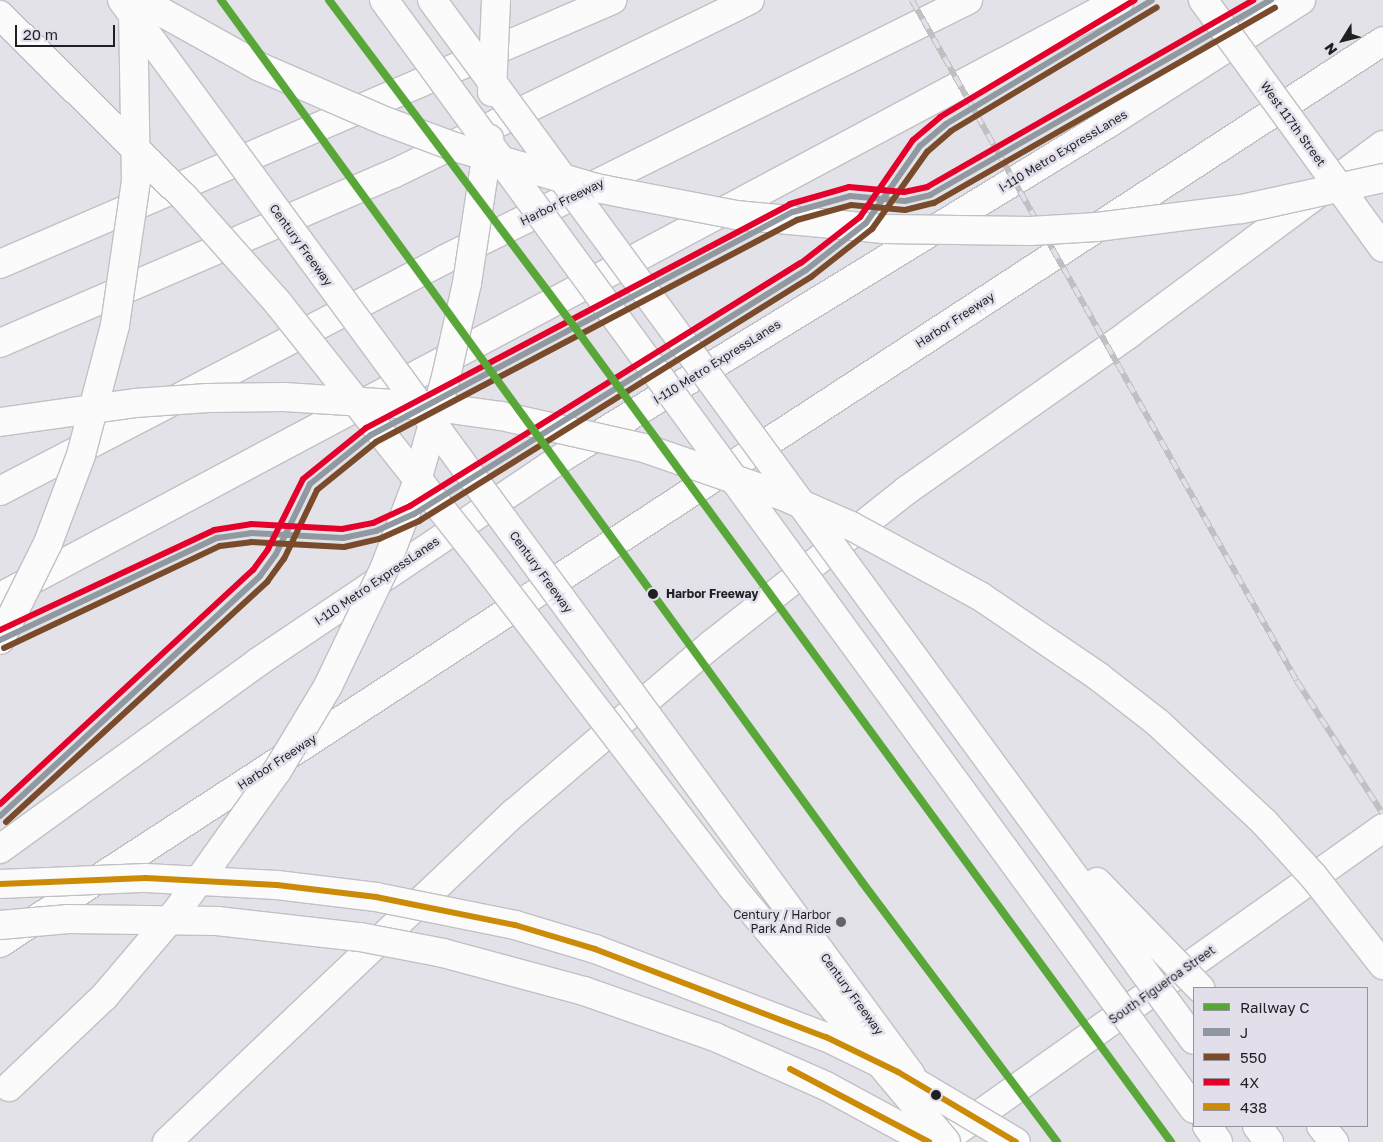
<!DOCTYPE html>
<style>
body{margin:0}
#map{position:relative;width:1383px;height:1142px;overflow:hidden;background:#e3e2e8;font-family:"Golos Text",sans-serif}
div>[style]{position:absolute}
.roads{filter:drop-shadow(1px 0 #c1c0c5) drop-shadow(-1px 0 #c1c0c5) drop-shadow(0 1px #c1c0c5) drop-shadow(0 -1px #c1c0c5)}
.major>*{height:28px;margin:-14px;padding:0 14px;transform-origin:14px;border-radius:14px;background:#fbfbfc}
.highway>*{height:28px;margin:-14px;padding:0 14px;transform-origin:14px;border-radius:14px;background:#fbfbfc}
.rail>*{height:5.5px;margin-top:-2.75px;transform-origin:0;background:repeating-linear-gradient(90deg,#e2dfeb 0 11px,#c0c0c1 0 22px);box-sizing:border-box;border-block:1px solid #c0c0c1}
.bridges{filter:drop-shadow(1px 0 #c1c0c5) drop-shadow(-1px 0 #c1c0c5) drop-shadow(0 1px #c1c0c5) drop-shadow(0 -1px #c1c0c5)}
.minor-bridge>*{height:28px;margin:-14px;padding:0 14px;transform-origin:14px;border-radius:14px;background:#fbfbfc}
.highway-bridge>*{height:28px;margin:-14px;padding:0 14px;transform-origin:14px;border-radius:14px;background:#fbfbfc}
.bus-1>*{height:6px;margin:-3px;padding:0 3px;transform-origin:3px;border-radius:3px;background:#9199a0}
.bus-2>*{height:6px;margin:-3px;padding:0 3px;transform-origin:3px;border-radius:3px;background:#7a4b2a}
.bus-3>*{height:6px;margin:-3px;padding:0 3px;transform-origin:3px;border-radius:3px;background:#e4002b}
.bus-4>*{height:6px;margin:-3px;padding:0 3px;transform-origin:3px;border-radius:3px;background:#cc8b07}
.rail-1>*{height:8px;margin:-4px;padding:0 4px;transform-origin:4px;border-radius:4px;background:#58a738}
.dots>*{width:14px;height:14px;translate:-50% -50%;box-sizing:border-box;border:2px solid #e2dfeb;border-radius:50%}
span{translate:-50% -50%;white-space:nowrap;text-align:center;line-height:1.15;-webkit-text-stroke:5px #e2dfeb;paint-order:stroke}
.street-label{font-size:12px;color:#201f23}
.stop-label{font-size:12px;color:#201f23;font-weight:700}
.left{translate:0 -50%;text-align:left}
.poi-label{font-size:12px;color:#201f23}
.right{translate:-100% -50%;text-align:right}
.legend{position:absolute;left:1193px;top:987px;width:175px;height:140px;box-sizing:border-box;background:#e2dfeb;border:1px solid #94929b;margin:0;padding:6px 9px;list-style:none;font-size:15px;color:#201f23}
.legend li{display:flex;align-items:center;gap:10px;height:25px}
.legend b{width:25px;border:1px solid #94929b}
.north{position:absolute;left:1318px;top:15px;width:50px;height:50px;-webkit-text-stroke:4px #e2dfeb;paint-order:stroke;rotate:234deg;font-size:14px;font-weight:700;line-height:20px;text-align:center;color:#201f23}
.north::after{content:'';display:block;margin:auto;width:18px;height:22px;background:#201f23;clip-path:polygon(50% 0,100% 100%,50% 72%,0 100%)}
.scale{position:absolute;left:15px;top:25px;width:100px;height:22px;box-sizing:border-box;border:2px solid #201f23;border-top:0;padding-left:6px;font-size:15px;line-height:18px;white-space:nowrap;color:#201f23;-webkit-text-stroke:4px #e2dfeb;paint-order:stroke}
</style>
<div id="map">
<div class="roads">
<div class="major">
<div style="left:941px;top:1142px;width:542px;rotate:-35.39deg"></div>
</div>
<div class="highway">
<div style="left:0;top:264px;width:667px;rotate:-23.33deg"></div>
<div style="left:0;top:343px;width:428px;rotate:-23.3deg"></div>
<div style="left:393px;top:174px;width:397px;rotate:-26deg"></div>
<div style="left:0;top:491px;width:500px;rotate:-27.5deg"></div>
<div style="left:443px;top:260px;width:586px;rotate:-26.35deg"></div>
<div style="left:0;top:597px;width:1269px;rotate:-28.06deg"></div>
<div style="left:0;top:849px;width:319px;rotate:-35.9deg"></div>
<div style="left:258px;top:662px;width:377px;rotate:-33.9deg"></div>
<div style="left:571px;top:452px;width:631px;rotate:-31.45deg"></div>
<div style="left:1109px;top:123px;width:228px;rotate:-32.6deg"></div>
<div style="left:0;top:943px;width:1651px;rotate:-33.11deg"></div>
<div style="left:1207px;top:1126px;width:19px;rotate:55deg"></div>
<div style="left:1257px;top:1126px;width:20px;rotate:53deg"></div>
<div style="left:1321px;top:1126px;width:21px;rotate:51deg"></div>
<div style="left:167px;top:1142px;width:478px;rotate:-43.5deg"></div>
<div style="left:514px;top:813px;width:260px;rotate:-40.5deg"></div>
<div style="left:712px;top:644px;width:248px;rotate:-38.3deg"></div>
<div style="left:907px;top:490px;width:273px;rotate:-35.1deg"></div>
<div style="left:1130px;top:333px;width:315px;rotate:-36.6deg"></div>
</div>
</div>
<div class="rail">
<div style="left:912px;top:0;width:782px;rotate:60.52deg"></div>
<div style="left:1297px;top:681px;width:158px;rotate:57.1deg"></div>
</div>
<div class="bridges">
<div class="minor-bridge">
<div style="left:1203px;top:0;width:306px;rotate:54deg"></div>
</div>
<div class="highway-bridge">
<div style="left:122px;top:0;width:1333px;rotate:53.72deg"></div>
<div style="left:140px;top:0;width:137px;rotate:29.2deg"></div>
<div style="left:260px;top:67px;width:136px;rotate:23.4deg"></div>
<div style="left:385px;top:121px;width:75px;rotate:20.4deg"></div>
<div style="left:455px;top:147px;width:147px;rotate:16.2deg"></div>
<div style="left:596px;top:188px;width:143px;rotate:10.9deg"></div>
<div style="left:736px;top:215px;width:149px;rotate:5.4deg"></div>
<div style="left:884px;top:229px;width:146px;rotate:0.8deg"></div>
<div style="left:1030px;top:231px;width:67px;rotate:-3.4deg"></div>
<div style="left:1097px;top:227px;width:146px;rotate:-7.1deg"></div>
<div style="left:1242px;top:209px;width:144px;rotate:-12.4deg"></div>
<div style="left:384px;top:0;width:1373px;rotate:53.86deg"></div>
<div style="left:432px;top:0;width:1289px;rotate:53.77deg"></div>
<div style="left:0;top:15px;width:259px;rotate:44.7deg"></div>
<div style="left:184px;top:197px;width:142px;rotate:48.4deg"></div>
<div style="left:278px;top:303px;width:330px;rotate:51.6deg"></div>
<div style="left:483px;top:562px;width:411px;rotate:52.5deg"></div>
<div style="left:733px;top:888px;width:331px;rotate:50deg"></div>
<div style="left:492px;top:92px;width:92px;rotate:-87.5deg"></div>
<div style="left:0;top:422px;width:136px;rotate:-8deg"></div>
<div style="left:135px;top:403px;width:73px;rotate:-3.9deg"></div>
<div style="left:208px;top:398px;width:76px;rotate:-0.8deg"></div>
<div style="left:284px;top:397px;width:145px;rotate:3.6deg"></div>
<div style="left:429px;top:406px;width:73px;rotate:7.9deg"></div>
<div style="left:501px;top:416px;width:147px;rotate:12.6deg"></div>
<div style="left:644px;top:448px;width:147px;rotate:19.1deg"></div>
<div style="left:783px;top:496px;width:74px;rotate:23.8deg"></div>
<div style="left:851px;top:526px;width:147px;rotate:28.5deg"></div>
<div style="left:980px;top:596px;width:144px;rotate:34.2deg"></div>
<div style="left:1099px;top:677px;width:75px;rotate:37.9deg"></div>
<div style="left:1158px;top:723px;width:145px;rotate:43deg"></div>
<div style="left:1264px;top:822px;width:74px;rotate:47.7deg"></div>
<div style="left:1314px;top:877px;width:112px;rotate:51.9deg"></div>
<div style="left:0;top:640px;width:108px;rotate:-63.7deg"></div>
<div style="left:48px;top:543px;width:94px;rotate:-69.4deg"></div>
<div style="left:81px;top:455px;width:134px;rotate:-75.3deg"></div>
<div style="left:115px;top:325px;width:146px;rotate:-81.7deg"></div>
<div style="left:136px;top:181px;width:167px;rotate:-91deg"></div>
<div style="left:1097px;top:882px;width:148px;rotate:45.8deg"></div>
<div style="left:0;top:884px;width:146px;rotate:-2.4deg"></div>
<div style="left:146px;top:878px;width:131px;rotate:3.1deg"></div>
<div style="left:277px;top:885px;width:100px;rotate:6.9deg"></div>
<div style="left:376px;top:897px;width:142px;rotate:11.4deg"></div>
<div style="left:515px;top:925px;width:84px;rotate:16.7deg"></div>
<div style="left:595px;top:949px;width:247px;rotate:20.9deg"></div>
<div style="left:826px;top:1037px;width:80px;rotate:25.9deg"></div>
<div style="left:898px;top:1072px;width:137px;rotate:30.7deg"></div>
<div style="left:0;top:925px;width:69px;rotate:-5deg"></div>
<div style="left:69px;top:919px;width:148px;rotate:0.8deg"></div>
<div style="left:217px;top:921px;width:144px;rotate:6.4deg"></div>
<div style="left:360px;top:937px;width:85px;rotate:10.9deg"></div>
<div style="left:443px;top:953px;width:146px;rotate:15.1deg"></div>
<div style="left:584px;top:991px;width:139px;rotate:19.3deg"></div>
<div style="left:715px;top:1037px;width:121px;rotate:23.8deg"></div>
<div style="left:826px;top:1086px;width:117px;rotate:28.5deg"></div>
<div style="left:9px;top:1087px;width:131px;rotate:-43.5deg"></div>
<div style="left:104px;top:997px;width:113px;rotate:-49.7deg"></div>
<div style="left:177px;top:911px;width:172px;rotate:-54.5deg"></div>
<div style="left:277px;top:771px;width:99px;rotate:-59deg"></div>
<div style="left:328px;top:686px;width:132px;rotate:-64.4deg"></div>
<div style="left:385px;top:567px;width:85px;rotate:-69.2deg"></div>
<div style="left:415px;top:488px;width:115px;rotate:-74.4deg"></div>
<div style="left:446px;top:377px;width:96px;rotate:-77.4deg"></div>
<div style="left:467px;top:283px;width:146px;rotate:-81.3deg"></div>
</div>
</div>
<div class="bus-1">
<div style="left:0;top:640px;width:240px;rotate:-25.2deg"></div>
<div style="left:217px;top:538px;width:34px;rotate:-8deg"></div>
<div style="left:251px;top:533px;width:92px;rotate:3.1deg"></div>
<div style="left:343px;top:538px;width:34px;rotate:-12deg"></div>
<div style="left:376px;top:531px;width:42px;rotate:-24.1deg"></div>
<div style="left:414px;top:514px;width:462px;rotate:-31.9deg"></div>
<div style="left:806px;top:270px;width:76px;rotate:-38.1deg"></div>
<div style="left:866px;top:223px;width:94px;rotate:-55deg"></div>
<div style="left:920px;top:146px;width:34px;rotate:-40deg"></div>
<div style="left:946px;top:124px;width:240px;rotate:-31deg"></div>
<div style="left:0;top:816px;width:354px;rotate:-42.7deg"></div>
<div style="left:260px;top:576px;width:27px;rotate:-54deg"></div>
<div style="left:276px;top:554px;width:78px;rotate:-64.1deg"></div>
<div style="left:310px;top:484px;width:78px;rotate:-38.8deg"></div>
<div style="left:371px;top:435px;width:477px;rotate:-27.9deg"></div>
<div style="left:793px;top:212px;width:59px;rotate:-15.7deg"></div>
<div style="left:850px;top:196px;width:55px;rotate:5.2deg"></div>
<div style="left:905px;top:201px;width:26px;rotate:-13deg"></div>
<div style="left:930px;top:195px;width:393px;rotate:-29.8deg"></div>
</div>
<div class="bus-2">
<div style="left:4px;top:648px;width:239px;rotate:-25.3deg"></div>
<div style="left:220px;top:546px;width:31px;rotate:-7deg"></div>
<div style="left:251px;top:542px;width:93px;rotate:3.1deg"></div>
<div style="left:344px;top:547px;width:36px;rotate:-13deg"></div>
<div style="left:379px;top:539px;width:44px;rotate:-24.2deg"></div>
<div style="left:419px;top:521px;width:462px;rotate:-31.9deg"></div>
<div style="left:811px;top:277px;width:78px;rotate:-38.2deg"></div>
<div style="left:872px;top:229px;width:95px;rotate:-54.5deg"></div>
<div style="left:927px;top:152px;width:32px;rotate:-41deg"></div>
<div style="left:951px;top:131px;width:240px;rotate:-31deg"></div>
<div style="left:6px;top:822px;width:355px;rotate:-42.6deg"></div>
<div style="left:267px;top:582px;width:29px;rotate:-54deg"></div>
<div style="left:284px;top:559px;width:76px;rotate:-64.4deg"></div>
<div style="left:317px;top:490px;width:76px;rotate:-39.1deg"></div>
<div style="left:376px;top:442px;width:476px;rotate:-27.8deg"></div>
<div style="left:797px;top:220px;width:56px;rotate:-15.5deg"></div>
<div style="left:851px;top:205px;width:54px;rotate:5.3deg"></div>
<div style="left:905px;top:210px;width:30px;rotate:-14deg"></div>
<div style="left:934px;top:203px;width:393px;rotate:-29.8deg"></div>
</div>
<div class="bus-3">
<div style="left:0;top:630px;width:236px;rotate:-25deg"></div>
<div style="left:214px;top:530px;width:37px;rotate:-9deg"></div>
<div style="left:251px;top:524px;width:91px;rotate:3.1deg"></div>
<div style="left:342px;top:529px;width:32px;rotate:-11deg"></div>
<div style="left:373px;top:523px;width:41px;rotate:-24.7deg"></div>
<div style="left:410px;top:506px;width:460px;rotate:-31.9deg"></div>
<div style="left:801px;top:263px;width:75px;rotate:-37.9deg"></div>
<div style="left:860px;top:217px;width:93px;rotate:-55.5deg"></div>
<div style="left:913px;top:140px;width:35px;rotate:-40deg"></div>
<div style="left:940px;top:117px;width:227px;rotate:-31deg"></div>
<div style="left:0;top:804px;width:345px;rotate:-42.8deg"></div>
<div style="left:253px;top:570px;width:26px;rotate:-54deg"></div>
<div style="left:268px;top:549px;width:78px;rotate:-63.4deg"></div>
<div style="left:303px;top:479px;width:81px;rotate:-39deg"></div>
<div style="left:366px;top:428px;width:480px;rotate:-27.8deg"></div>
<div style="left:790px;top:204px;width:61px;rotate:-16.1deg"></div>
<div style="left:849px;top:187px;width:55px;rotate:5.2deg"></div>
<div style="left:904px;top:192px;width:24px;rotate:-12deg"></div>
<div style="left:927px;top:187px;width:376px;rotate:-29.8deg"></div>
</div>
<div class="bus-4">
<div style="left:0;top:884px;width:146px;rotate:-2.4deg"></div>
<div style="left:146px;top:878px;width:131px;rotate:3.1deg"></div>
<div style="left:277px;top:885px;width:100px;rotate:6.9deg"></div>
<div style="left:376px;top:897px;width:142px;rotate:11.4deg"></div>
<div style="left:515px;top:925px;width:84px;rotate:16.7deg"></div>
<div style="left:595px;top:949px;width:247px;rotate:20.9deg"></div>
<div style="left:826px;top:1037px;width:80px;rotate:25.9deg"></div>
<div style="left:898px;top:1072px;width:137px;rotate:30.7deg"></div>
<div style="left:790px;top:1069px;width:157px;rotate:27.7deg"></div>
</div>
<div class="rail-1">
<div style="left:221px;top:0;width:1090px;rotate:53.99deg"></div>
<div style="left:862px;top:882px;width:325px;rotate:53.1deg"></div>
<div style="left:329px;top:0;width:398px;rotate:53.1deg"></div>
<div style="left:568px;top:318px;width:1021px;rotate:53.8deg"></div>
</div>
<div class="dots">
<div style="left:653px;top:594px;background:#201f23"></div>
<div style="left:841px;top:922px;background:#646368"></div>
<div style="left:936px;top:1095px;background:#201f23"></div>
</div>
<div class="street-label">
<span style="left:1293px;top:124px;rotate:54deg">West 117th Street</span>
<span style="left:1063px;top:151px;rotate:-31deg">I-110 Metro ExpressLanes</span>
<span style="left:562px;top:202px;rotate:-26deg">Harbor Freeway</span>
<span style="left:301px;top:245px;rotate:54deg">Century Freeway</span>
<span style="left:955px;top:320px;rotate:-33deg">Harbor Freeway</span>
<span style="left:717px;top:362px;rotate:-32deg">I-110 Metro ExpressLanes</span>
<span style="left:541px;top:572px;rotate:54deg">Century Freeway</span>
<span style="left:377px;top:581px;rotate:-34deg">I-110 Metro ExpressLanes</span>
<span style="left:277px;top:762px;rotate:-33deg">Harbor Freeway</span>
<span style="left:1162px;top:985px;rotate:-35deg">South Figueroa Street</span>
<span style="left:852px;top:994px;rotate:54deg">Century Freeway</span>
</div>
<div class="stop-label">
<span class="left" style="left:666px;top:594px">Harbor Freeway</span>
</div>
<div class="poi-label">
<span class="right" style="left:831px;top:922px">Century / Harbor<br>Park And Ride</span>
</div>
<ul class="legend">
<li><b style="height:6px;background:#58a738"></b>Railway C</li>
<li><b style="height:6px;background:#9199a0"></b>J</li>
<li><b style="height:6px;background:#7a4b2a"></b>550</li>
<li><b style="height:6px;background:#e4002b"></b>4X</li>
<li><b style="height:6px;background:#cc8b07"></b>438</li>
</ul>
<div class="north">N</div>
<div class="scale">20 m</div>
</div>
